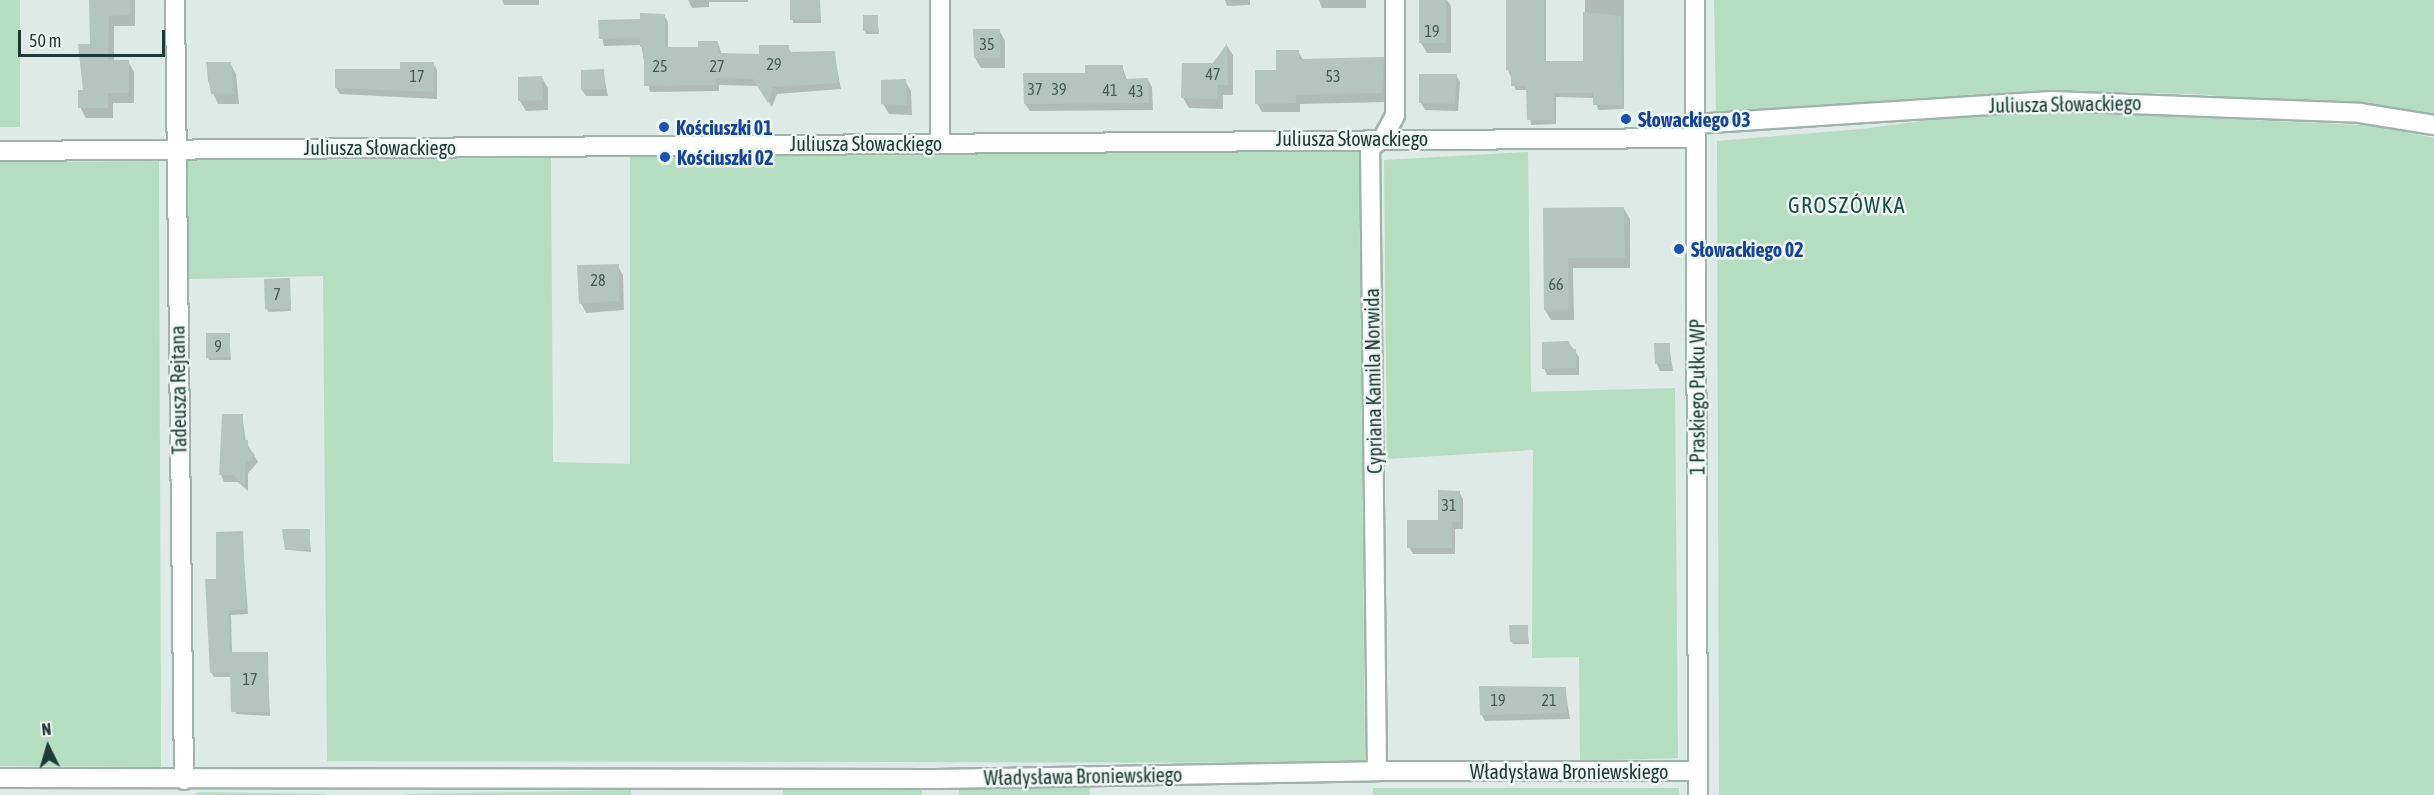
<!DOCTYPE html>
<meta charset="utf-8">
<style>
body{margin:0}
#map{position:relative;width:2434px;height:795px;overflow:hidden;background:#ddeae5;font-family:"Asap Condensed",sans-serif}
div>[style]{position:absolute}
.green>*{inset:0;background:#b5ddc1}
.shadow>*{inset:0;background:#0003}
.building>*{inset:0;background:#b3c5be}
.roads{filter:drop-shadow(2px 0 #a0b2ac) drop-shadow(-2px 0 #a0b2ac) drop-shadow(0 2px #a0b2ac) drop-shadow(0 -2px #a0b2ac)}
.minor>*{height:18px;margin:-9px;padding:0 9px;transform-origin:9px;border-radius:9px;background:#fff}
.tertiary>*{height:18px;margin:-9px;padding:0 9px;transform-origin:9px;border-radius:9px;background:#fff}
.dots>*{width:16px;height:16px;translate:-50% -50%;box-sizing:border-box;border:3px solid #eef7f3;border-radius:50%}
span{translate:-50% -50%;white-space:nowrap;text-align:center;line-height:1.15;-webkit-text-stroke:5px #eef7f3;paint-order:stroke}
.number-label{font-size:16px;color:#435d56}
.number-label span{-webkit-text-stroke-width:0}
.street-label{font-size:20px;color:#1e3a34}
.transit-label{font-size:20px;color:#164399;font-weight:700}
.left{translate:0 -50%;text-align:left}
.quarter-label{font-size:22px;color:#1a4d42;letter-spacing:1.5px}
.north{position:absolute;left:18px;top:717px;width:60px;height:60px;-webkit-text-stroke:4px #eef7f3;paint-order:stroke;rotate:355deg;font-size:16px;font-weight:700;line-height:24px;text-align:center;color:#1e3a34}
.north::after{content:'';display:block;margin:auto;width:21px;height:27px;background:#1e3a34;clip-path:polygon(50% 0,100% 100%,50% 72%,0 100%)}
.scale{position:absolute;left:18px;top:30px;width:147px;height:27px;box-sizing:border-box;border:3px solid #1e3a34;border-top:0;padding-left:8px;font-size:18px;line-height:21px;white-space:nowrap;color:#1e3a34;-webkit-text-stroke:4px #eef7f3;paint-order:stroke}
</style>
<div id="map">
<div class="green">
<div style="clip-path:polygon(0 0,20px 0,20px 127px,0 127px)"></div>
<div style="clip-path:polygon(1714px 0,2434px 0,2434px 114px,2195px 94px,2106px 92px,1997px 95px,1843px 112px,1716px 113px)"></div>
<div style="clip-path:polygon(2063px 111px,2379px 126px,2434px 138px,2434px 795px,1719px 795px,1717px 141px,1862px 129px,1958px 116px)"></div>
<div style="clip-path:polygon(1359px 150px,1365px 763px,327px 761px,323px 276px,189px 279px,188px 160px,551px 158px,553px 462px,630px 464px,630px 157px)"></div>
<div style="clip-path:polygon(1528px 152px,1531px 392px,1675px 388px,1678px 758px,1580px 761px,1579px 657px,1532px 658px,1533px 450px,1387px 459px,1384px 160px)"></div>
<div style="clip-path:polygon(159px 161px,161px 767px,0 766px,0 162px)"></div>
<div style="clip-path:polygon(922px 785px,922px 795px,783px 795px,783px 788px)"></div>
<div style="clip-path:polygon(959px 785px,1090px 785px,1090px 795px,959px 795px)"></div>
<div style="clip-path:polygon(1373px 788px,1679px 788px,1679px 795px,1373px 795px)"></div>
<div style="clip-path:polygon(631px 790px,631px 795px,406px 795px,406px 794px)"></div>
<div style="clip-path:polygon(199px 792px,326px 794px,326px 795px,194px 795px)"></div>
</div>
<div class="shadow">
<div style="clip-path:polygon(91px 0,135px 0,135px 26px,114px 26px,114px 61px,128px 61px,134px 72px,134px 103px,113px 103px,113px 118px,86px 118px,80px 107px,92px 45px)"></div>
<div style="clip-path:polygon(502px 0,539px 0,539px 5px,504px 5px)"></div>
<div style="clip-path:polygon(688px 0,748px 0,748px 2px,709px 2px,709px 7px,692px 8px)"></div>
<div style="clip-path:polygon(791px 0,820px 0,821px 23px,793px 23px)"></div>
<div style="clip-path:polygon(1225px 0,1250px 0,1250px 5px,1227px 6px)"></div>
<div style="clip-path:polygon(1319px 0,1366px 0,1366px 8px,1322px 8px)"></div>
<div style="clip-path:polygon(1420px 0,1447px 0,1451px 6px,1451px 53px,1427px 53px,1421px 43px)"></div>
<div style="clip-path:polygon(1508px 0,1546px 0,1546px 63px,1585px 63px,1585px 0,1624px 0,1624px 109px,1598px 110px,1595px 98px,1556px 97px,1556px 124px,1531px 125px,1528px 90px,1516px 90px,1508px 70px)"></div>
<div style="clip-path:polygon(664px 15px,668px 22px,668px 49px,699px 48px,718px 43px,722px 55px,760px 55px,788px 47px,792px 54px,834px 52px,841px 89px,777px 94px,772px 107px,759px 86px,719px 85px,719px 91px,650px 92px,641px 45px,604px 46px,599px 22px,641px 21px)"></div>
<div style="clip-path:polygon(877px 16px,879px 34px,866px 34px,865px 31px)"></div>
<div style="clip-path:polygon(999px 30px,1005px 41px,1005px 68px,981px 68px,975px 58px)"></div>
<div style="clip-path:polygon(1227px 46px,1233px 55px,1233px 95px,1223px 95px,1223px 109px,1189px 108px,1183px 98px)"></div>
<div style="clip-path:polygon(1298px 51px,1303px 60px,1383px 58px,1388px 67px,1386px 102px,1300px 104px,1300px 112px,1262px 112px,1257px 103px,1278px 71px)"></div>
<div style="clip-path:polygon(230px 63px,236px 74px,239px 104px,218px 104px,208px 81px,207px 64px)"></div>
<div style="clip-path:polygon(433px 63px,437px 70px,437px 99px,340px 94px,336px 88px)"></div>
<div style="clip-path:polygon(1122px 66px,1127px 80px,1148px 80px,1152px 87px,1153px 110px,1030px 111px,1025px 104px,1087px 74px)"></div>
<div style="clip-path:polygon(603px 71px,608px 96px,586px 96px,582px 90px)"></div>
<div style="clip-path:polygon(1456px 75px,1460px 82px,1458px 111px,1425px 110px,1421px 103px)"></div>
<div style="clip-path:polygon(542px 78px,548px 88px,548px 110px,526px 111px,520px 101px)"></div>
<div style="clip-path:polygon(905px 81px,911px 91px,912px 115px,889px 114px,883px 104px)"></div>
<div style="clip-path:polygon(1624px 209px,1630px 219px,1630px 268px,1573px 268px,1574px 320px,1551px 320px,1545px 310px,1544px 210px)"></div>
<div style="clip-path:polygon(618px 266px,623px 275px,624px 310px,586px 313px,581px 303px)"></div>
<div style="clip-path:polygon(289px 280px,291px 311px,268px 312px,267px 309px)"></div>
<div style="clip-path:polygon(229px 334px,231px 360px,209px 360px,208px 357px)"></div>
<div style="clip-path:polygon(1569px 343px,1579px 357px,1579px 375px,1547px 375px,1544px 368px)"></div>
<div style="clip-path:polygon(1669px 345px,1673px 371px,1660px 371px,1657px 364px)"></div>
<div style="clip-path:polygon(242px 415px,246px 442px,258px 462px,248px 473px,248px 491px,238px 482px,224px 482px,221px 475px)"></div>
<div style="clip-path:polygon(1459px 492px,1463px 499px,1463px 529px,1455px 529px,1455px 554px,1413px 554px,1409px 547px,1440px 522px)"></div>
<div style="clip-path:polygon(309px 530px,311px 552px,289px 550px)"></div>
<div style="clip-path:polygon(242px 533px,248px 614px,231px 615px,232px 653px,267px 653px,270px 716px,236px 714px,231px 677px,214px 677px,211px 672px,207px 580px,218px 580px)"></div>
<div style="clip-path:polygon(1527px 626px,1529px 644px,1513px 644px,1511px 641px)"></div>
<div style="clip-path:polygon(1565px 689px,1570px 719px,1485px 721px,1481px 714px)"></div>
</div>
<div class="building">
<div style="clip-path:polygon(89px 0,130px 0,130px 15px,109px 16px,108px 60px,129px 60px,129px 93px,108px 93px,108px 108px,78px 108px,78px 90px,83px 90px,78px 44px,90px 44px)"></div>
<div style="clip-path:polygon(790px 0,820px 0,820px 20px,790px 20px)"></div>
<div style="clip-path:polygon(1419px 0,1446px 0,1446px 43px,1419px 43px)"></div>
<div style="clip-path:polygon(1506px 0,1544px 0,1544px 61px,1583px 61px,1583px 12px,1621px 16px,1622px 105px,1593px 105px,1593px 93px,1554px 93px,1554px 120px,1527px 120px,1526px 86px,1511px 86px,1511px 71px,1506px 70px)"></div>
<div style="clip-path:polygon(640px 13px,665px 14px,665px 47px,698px 47px,698px 41px,718px 41px,718px 53px,759px 54px,759px 45px,789px 45px,789px 52px,835px 51px,838px 83px,773px 87px,768px 103px,753px 79px,716px 78px,716px 85px,644px 86px,644px 47px,640px 47px,640px 38px,599px 39px,598px 20px,640px 19px)"></div>
<div style="clip-path:polygon(863px 15px,878px 15px,878px 32px,863px 31px)"></div>
<div style="clip-path:polygon(973px 29px,1000px 29px,1000px 58px,974px 58px)"></div>
<div style="clip-path:polygon(1227px 43px,1228px 85px,1217px 85px,1217px 99px,1181px 98px,1182px 63px,1214px 63px)"></div>
<div style="clip-path:polygon(1276px 50px,1299px 50px,1299px 59px,1384px 57px,1382px 93px,1296px 95px,1296px 103px,1255px 104px,1255px 70px,1276px 70px)"></div>
<div style="clip-path:polygon(206px 62px,231px 62px,234px 94px,211px 94px)"></div>
<div style="clip-path:polygon(400px 62px,434px 62px,434px 92px,335px 88px,335px 69px,400px 69px)"></div>
<div style="clip-path:polygon(1085px 65px,1123px 65px,1123px 79px,1148px 78px,1149px 103px,1024px 104px,1023px 73px,1085px 73px)"></div>
<div style="clip-path:polygon(604px 69px,605px 89px,581px 90px,581px 70px)"></div>
<div style="clip-path:polygon(1419px 74px,1457px 74px,1455px 104px,1419px 103px)"></div>
<div style="clip-path:polygon(542px 76px,543px 100px,518px 101px,518px 77px)"></div>
<div style="clip-path:polygon(906px 79px,907px 105px,881px 104px,881px 80px)"></div>
<div style="clip-path:polygon(1624px 207px,1625px 258px,1568px 258px,1569px 310px,1544px 310px,1543px 208px)"></div>
<div style="clip-path:polygon(619px 264px,619px 301px,579px 304px,577px 265px)"></div>
<div style="clip-path:polygon(290px 278px,291px 309px,265px 309px,264px 279px)"></div>
<div style="clip-path:polygon(206px 333px,230px 333px,230px 357px,206px 358px)"></div>
<div style="clip-path:polygon(1569px 341px,1570px 349px,1576px 349px,1576px 368px,1542px 369px,1542px 342px)"></div>
<div style="clip-path:polygon(1654px 343px,1670px 343px,1670px 364px,1655px 364px)"></div>
<div style="clip-path:polygon(222px 414px,243px 414px,243px 440px,248px 440px,248px 448px,255px 455px,245px 465px,245px 487px,233px 475px,219px 475px)"></div>
<div style="clip-path:polygon(1438px 490px,1460px 491px,1460px 522px,1452px 522px,1452px 548px,1407px 548px,1407px 520px,1438px 520px)"></div>
<div style="clip-path:polygon(282px 529px,310px 529px,310px 550px,285px 550px)"></div>
<div style="clip-path:polygon(243px 531px,246px 609px,229px 611px,230px 652px,268px 652px,269px 712px,231px 712px,230px 672px,210px 673px,205px 579px,216px 579px,216px 532px)"></div>
<div style="clip-path:polygon(1509px 625px,1528px 625px,1528px 642px,1510px 642px)"></div>
<div style="clip-path:polygon(1479px 686px,1566px 687px,1567px 713px,1480px 715px)"></div>
</div>
<div class="roads">
<div class="minor">
<div style="left:175px;top:0;width:780px;rotate:89.34deg"></div>
<div style="left:1695px;top:124px;width:357px;rotate:-3.7deg"></div>
<div style="left:2051px;top:101px;width:309px;rotate:2.2deg"></div>
<div style="left:2360px;top:113px;width:75px;rotate:9.2deg"></div>
<div style="left:940px;top:142px;width:142px;rotate:-90deg"></div>
<div style="left:0;top:151px;width:1695px;rotate:-0.44deg"></div>
<div style="left:1377px;top:771px;width:623px;rotate:-90.64deg"></div>
<div style="left:1370px;top:148px;width:16px;rotate:-38deg"></div>
<div style="left:1383px;top:138px;width:26px;rotate:-62deg"></div>
<div style="left:1395px;top:115px;width:115px;rotate:-90deg"></div>
<div style="left:0;top:778px;width:936px;rotate:0.06deg"></div>
<div style="left:936px;top:779px;width:441px;rotate:-1deg"></div>
<div style="left:1377px;top:771px;width:321px"></div>
</div>
<div class="tertiary">
<div style="left:1695px;top:0;width:795px;rotate:89.78deg"></div>
</div>
</div>
<div class="dots">
<div style="left:1626px;top:119px;background:#1a4fb4"></div>
<div style="left:664px;top:127px;background:#1a4fb4"></div>
<div style="left:665px;top:157px;background:#1a4fb4"></div>
<div style="left:1679px;top:249px;background:#1a4fb4"></div>
</div>
<div class="number-label">
<span style="left:1432px;top:31px">19</span>
<span style="left:987px;top:44px">35</span>
<span style="left:774px;top:64px">29</span>
<span style="left:660px;top:66px">25</span>
<span style="left:717px;top:66px">27</span>
<span style="left:1213px;top:74px">47</span>
<span style="left:417px;top:76px">17</span>
<span style="left:1333px;top:76px">53</span>
<span style="left:1035px;top:89px">37</span>
<span style="left:1059px;top:89px">39</span>
<span style="left:1110px;top:90px">41</span>
<span style="left:1136px;top:91px">43</span>
<span style="left:598px;top:280px">28</span>
<span style="left:1556px;top:284px">66</span>
<span style="left:277px;top:294px">7</span>
<span style="left:218px;top:346px">9</span>
<span style="left:1449px;top:505px">31</span>
<span style="left:250px;top:679px">17</span>
<span style="left:1498px;top:700px">19</span>
<span style="left:1549px;top:700px">21</span>
</div>
<div class="street-label">
<span style="left:2065px;top:104px;rotate:-1deg">Juliusza Słowackiego</span>
<span style="left:1352px;top:138px">Juliusza Słowackiego</span>
<span style="left:866px;top:143px">Juliusza Słowackiego</span>
<span style="left:380px;top:147px">Juliusza Słowackiego</span>
<span style="left:1373px;top:381px;rotate:-91deg">Cypriana Kamila Norwida</span>
<span style="left:178px;top:390px;rotate:-91deg">Tadeusza Rejtana</span>
<span style="left:1697px;top:397px;rotate:-90deg">1 Praskiego Pułku WP</span>
<span style="left:1569px;top:771px">Władysława Broniewskiego</span>
<span style="left:1083px;top:776px;rotate:-1deg">Władysława Broniewskiego</span>
</div>
<div class="transit-label">
<span class="left" style="left:1638px;top:119px">Słowackiego 03</span>
<span class="left" style="left:676px;top:127px">Kościuszki 01</span>
<span class="left" style="left:677px;top:157px">Kościuszki 02</span>
<span class="left" style="left:1691px;top:249px">Słowackiego 02</span>
</div>
<div class="quarter-label">
<span style="left:1847px;top:206px">GROSZÓWKA</span>
</div>
<div class="north">N</div>
<div class="scale">50 m</div>
</div>
